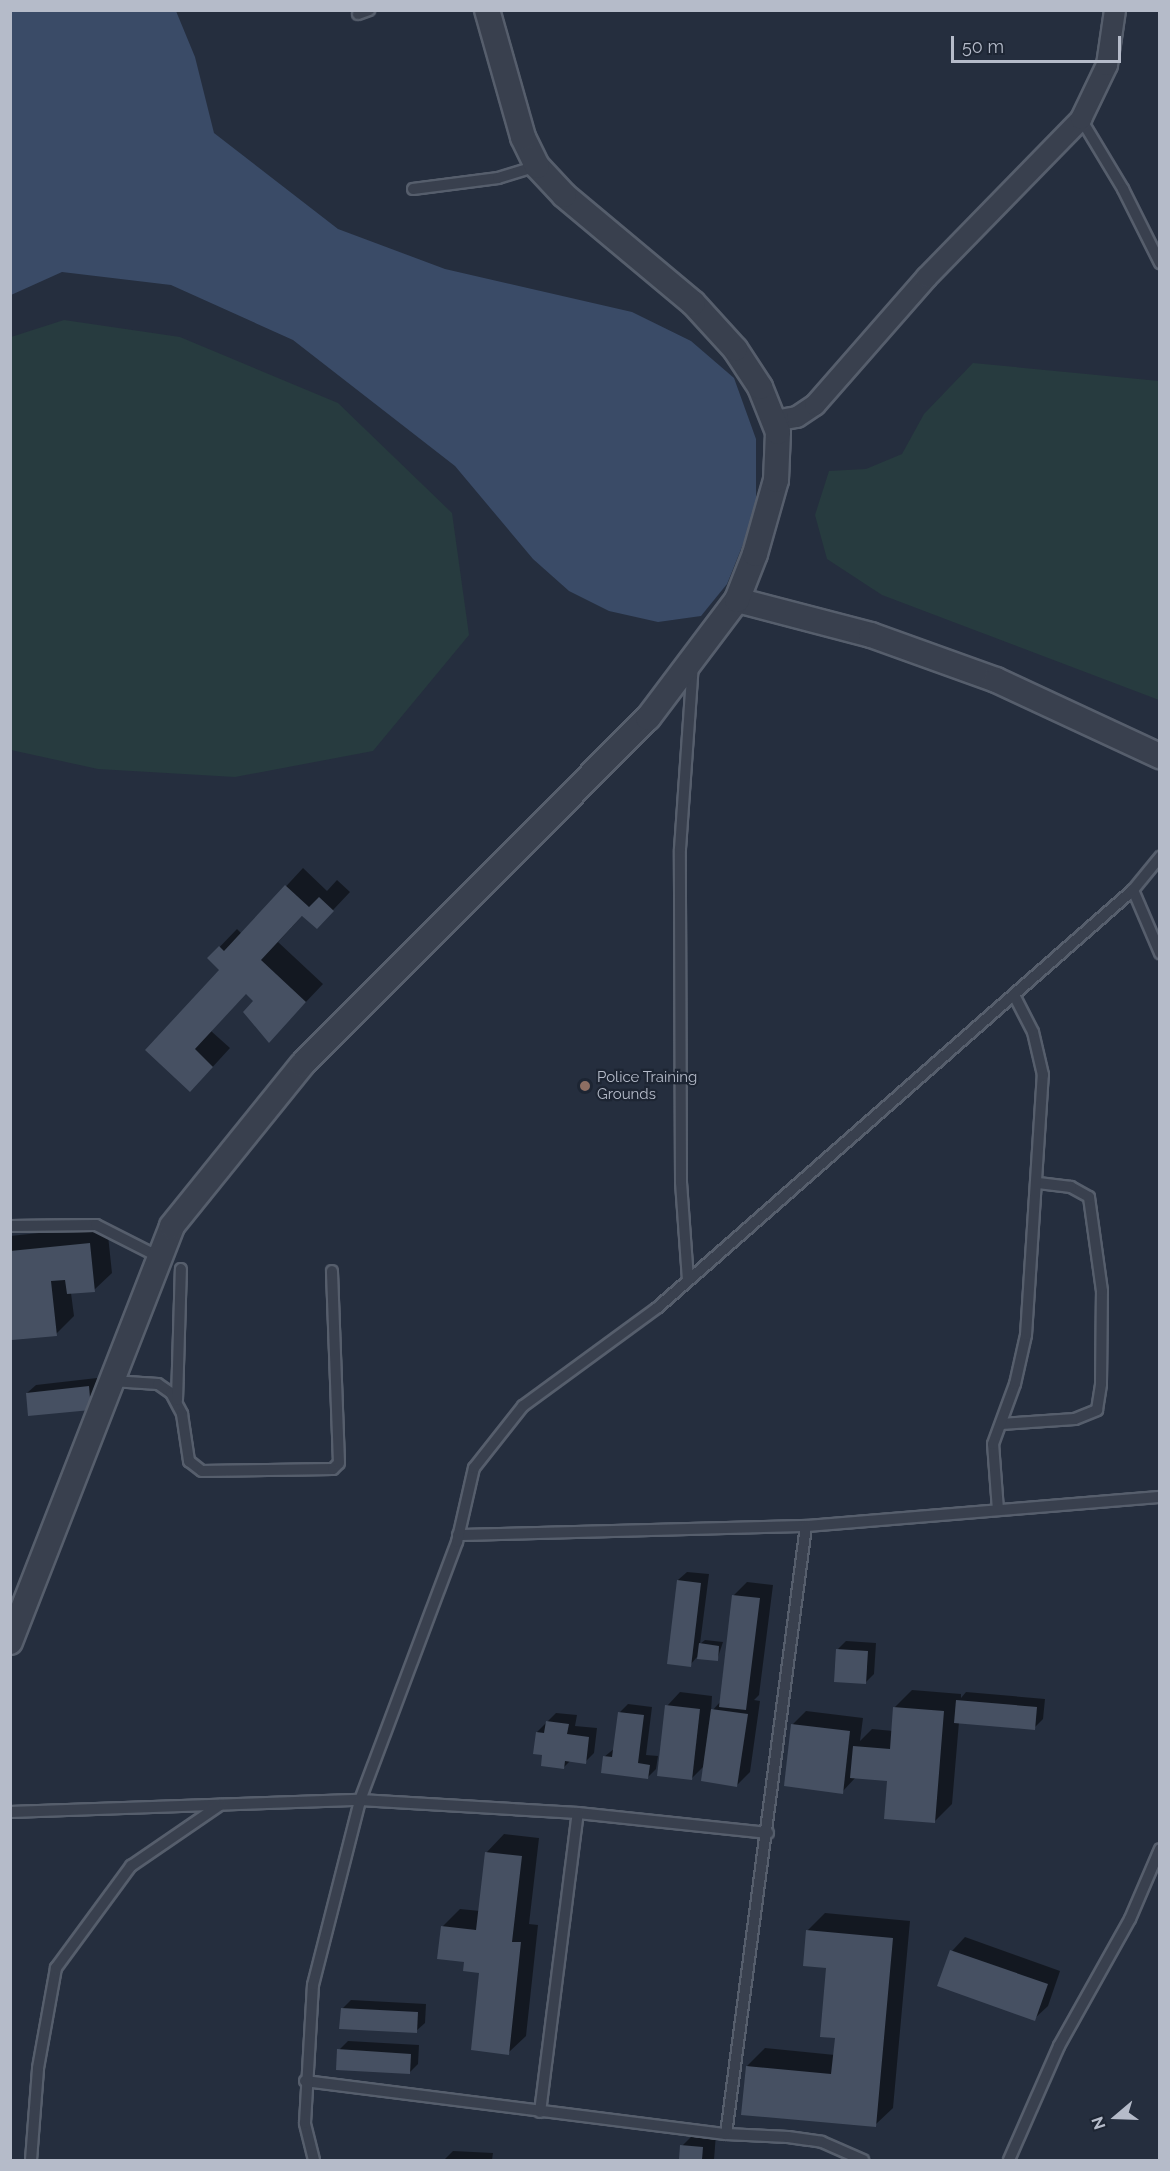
<!DOCTYPE html>
<style>
body{margin:0}
#map{position:relative;width:1170px;height:2171px;overflow:hidden;background:#252e3e;font-family:Raleway,sans-serif}
div>[style]{position:absolute}
.green>*{inset:0;background:#273b3f}
.water>*{inset:0;background:#3a4b67}
.shadow>*{inset:0;background:#0007}
.building>*{inset:0;background:#465062}
.roads{filter:drop-shadow(2px 0 #565e6c) drop-shadow(-2px 0 #565e6c) drop-shadow(0 2px #565e6c) drop-shadow(0 -2px #565e6c)}
.service>*{height:10px;margin:-5px;padding:0 5px;transform-origin:5px;border-radius:5px;background:#39404e}
.minor>*{height:20px;margin:-10px;padding:0 10px;transform-origin:10px;border-radius:10px;background:#39404e}
.tertiary>*{height:24px;margin:-12px;padding:0 12px;transform-origin:12px;border-radius:12px;background:#39404e}
.dots>*{width:16px;height:16px;translate:-50% -50%;box-sizing:border-box;border:3px solid #1d2533;border-radius:50%}
span{translate:-50% -50%;white-space:nowrap;text-align:center;line-height:1.15;-webkit-text-stroke:4.5px #1d2533;paint-order:stroke}
.poi-label{font-size:15px;color:#b5bbc9}
.left{translate:0 -50%;text-align:left}
.frame{position:absolute;inset:0;border:12px solid #b5bbc9;pointer-events:none}
.north{position:absolute;left:1086px;top:2087px;width:60px;height:60px;-webkit-text-stroke:4px #1d2533;paint-order:stroke;rotate:251deg;font-size:16px;font-weight:700;line-height:24px;text-align:center;color:#b5bbc9}
.north::after{content:'';display:block;margin:auto;width:21px;height:27px;background:#b5bbc9;clip-path:polygon(50% 0,100% 100%,50% 72%,0 100%)}
.scale{position:absolute;left:951px;top:36px;width:170px;height:27px;box-sizing:border-box;border:3px solid #b5bbc9;border-top:0;padding-left:8px;font-size:18px;line-height:21px;white-space:nowrap;color:#b5bbc9;-webkit-text-stroke:4px #1d2533;paint-order:stroke}
</style>
<div id="map">
<div class="green">
<div style="clip-path:polygon(64px 320px,180px 337px,338px 403px,452px 513px,469px 635px,373px 751px,235px 777px,98px 769px,11px 750px,11px 337px)"></div>
<div style="clip-path:polygon(973px 363px,1159px 381px,1159px 700px,882px 595px,827px 559px,815px 515px,829px 471px,866px 469px,902px 454px,924px 414px)"></div>
</div>
<div class="water">
<div style="clip-path:polygon(11px 11px,176px 11px,195px 57px,214px 133px,338px 229px,445px 269px,632px 312px,691px 341px,734px 378px,756px 439px,756px 512px,727px 584px,701px 616px,658px 622px,609px 611px,569px 591px,533px 559px,455px 466px,293px 340px,171px 285px,62px 272px,11px 295px)"></div>
</div>
<div class="shadow">
<div style="clip-path:polygon(303px 868px,327px 891px,337px 880px,350px 892px,317px 927px,303px 915px,278px 942px,323px 984px,286px 1023px,246px 993px,211px 1031px,230px 1048px,208px 1072px,147px 1050px,221px 969px,209px 958px,237px 929px,242px 934px)"></div>
<div style="clip-path:polygon(107px 1226px,112px 1273px,94px 1290px,71px 1293px,74px 1316px,56px 1334px,14px 1338px,10px 1236px)"></div>
<div style="clip-path:polygon(97px 1378px,99px 1400px,91px 1408px,27px 1393px,36px 1385px)"></div>
<div style="clip-path:polygon(687px 1572px,709px 1574px,700px 1644px,705px 1640px,723px 1642px,717px 1660px,697px 1657px,690px 1665px,678px 1580px)"></div>
<div style="clip-path:polygon(747px 1582px,773px 1585px,759px 1695px,754px 1700px,760px 1701px,750px 1772px,737px 1785px,705px 1765px,691px 1779px,667px 1706px,680px 1692px,712px 1696px,711px 1712px,721px 1701px,734px 1595px)"></div>
<div style="clip-path:polygon(846px 1641px,876px 1643px,874px 1674px,865px 1683px,838px 1649px)"></div>
<div style="clip-path:polygon(912px 1690px,961px 1694px,961px 1698px,966px 1692px,1045px 1699px,1043px 1719px,1034px 1728px,959px 1722px,952px 1804px,935px 1821px,889px 1780px,856px 1777px,842px 1792px,793px 1724px,806px 1711px,863px 1718px,860px 1741px,872px 1729px,893px 1731px,894px 1708px)"></div>
<div style="clip-path:polygon(628px 1704px,652px 1707px,646px 1755px,658px 1756px,656px 1769px,647px 1778px,604px 1757px,615px 1748px,619px 1713px)"></div>
<div style="clip-path:polygon(556px 1713px,577px 1715px,575px 1726px,597px 1728px,594px 1753px,585px 1762px,571px 1760px,564px 1767px,544px 1754px,537px 1732px)"></div>
<div style="clip-path:polygon(504px 1834px,539px 1838px,529px 1924px,538px 1925px,526px 2036px,508px 2053px,481px 1971px,466px 1961px,442px 1927px,460px 1909px,480px 1911px,487px 1852px)"></div>
<div style="clip-path:polygon(825px 1913px,910px 1921px,893px 2108px,875px 2125px,747px 2066px,765px 2048px,835px 2055px,836px 2037px,828px 1967px,807px 1931px)"></div>
<div style="clip-path:polygon(965px 1937px,1060px 1971px,1048px 2006px,1034px 2019px,952px 1951px)"></div>
<div style="clip-path:polygon(351px 2000px,426px 2004px,425px 2023px,416px 2031px,342px 2009px)"></div>
<div style="clip-path:polygon(348px 2041px,419px 2045px,418px 2064px,410px 2072px,339px 2050px)"></div>
<div style="clip-path:polygon(695px 2133px,716px 2134px,714px 2160px,681px 2160px,682px 2146px)"></div>
<div style="clip-path:polygon(453px 2151px,493px 2153px,492px 2160px,444px 2160px)"></div>
</div>
<div class="building">
<div style="clip-path:polygon(285px 885px,309px 907px,319px 897px,334px 911px,317px 929px,302px 916px,261px 960px,306px 1002px,269px 1043px,243px 1012px,253px 1001px,246px 994px,195px 1049px,213px 1067px,190px 1092px,145px 1050px,219px 970px,207px 958px,219px 946px,224px 951px)"></div>
<div style="clip-path:polygon(90px 1243px,95px 1292px,67px 1294px,65px 1280px,51px 1281px,57px 1336px,12px 1340px,10px 1251px)"></div>
<div style="clip-path:polygon(89px 1386px,91px 1410px,28px 1416px,26px 1393px)"></div>
<div style="clip-path:polygon(677px 1580px,701px 1583px,691px 1667px,667px 1664px)"></div>
<div style="clip-path:polygon(732px 1595px,760px 1598px,746px 1710px,719px 1707px)"></div>
<div style="clip-path:polygon(699px 1643px,719px 1646px,718px 1661px,697px 1659px)"></div>
<div style="clip-path:polygon(836px 1649px,868px 1651px,866px 1684px,834px 1682px)"></div>
<div style="clip-path:polygon(956px 1700px,1037px 1707px,1035px 1730px,954px 1723px)"></div>
<div style="clip-path:polygon(665px 1705px,700px 1709px,692px 1780px,657px 1776px)"></div>
<div style="clip-path:polygon(893px 1707px,944px 1711px,935px 1823px,884px 1819px,887px 1781px,850px 1778px,853px 1746px,890px 1749px)"></div>
<div style="clip-path:polygon(711px 1709px,748px 1714px,737px 1787px,701px 1781px)"></div>
<div style="clip-path:polygon(618px 1712px,644px 1715px,638px 1763px,650px 1765px,648px 1779px,601px 1773px,603px 1756px,612px 1757px)"></div>
<div style="clip-path:polygon(546px 1721px,569px 1724px,567px 1734px,589px 1737px,586px 1764px,565px 1761px,564px 1769px,541px 1766px,542px 1755px,533px 1754px,536px 1732px,544px 1733px)"></div>
<div style="clip-path:polygon(791px 1724px,850px 1731px,843px 1794px,784px 1786px)"></div>
<div style="clip-path:polygon(485px 1852px,522px 1856px,512px 1942px,521px 1942px,509px 2055px,471px 2050px,479px 1973px,463px 1971px,464px 1962px,437px 1959px,441px 1926px,476px 1930px)"></div>
<div style="clip-path:polygon(806px 1930px,893px 1938px,876px 2127px,741px 2115px,746px 2066px,831px 2074px,835px 2038px,820px 2037px,826px 1968px,803px 1966px)"></div>
<div style="clip-path:polygon(950px 1950px,1048px 1984px,1035px 2021px,937px 1986px)"></div>
<div style="clip-path:polygon(341px 2008px,418px 2012px,417px 2033px,339px 2029px)"></div>
<div style="clip-path:polygon(337px 2049px,411px 2054px,410px 2074px,336px 2070px)"></div>
<div style="clip-path:polygon(680px 2145px,703px 2147px,702px 2160px,679px 2160px)"></div>
</div>
<div class="roads">
<div class="service">
<div style="left:358px;top:14px;width:12px;rotate:-20deg"></div>
<div style="left:1081px;top:119px;width:82px;rotate:59deg"></div>
<div style="left:1123px;top:189px;width:83px;rotate:63.4deg"></div>
<div style="left:413px;top:189px;width:86px;rotate:-7.4deg"></div>
<div style="left:498px;top:178px;width:41px;rotate:-17.1deg"></div>
<div style="left:1133px;top:890px;width:69px;rotate:66.8deg"></div>
<div style="left:10px;top:1226px;width:86px;rotate:-0.7deg"></div>
<div style="left:96px;top:1225px;width:68px;rotate:26.9deg"></div>
<div style="left:688px;top:1280px;width:98px;rotate:-94.1deg"></div>
<div style="left:681px;top:1182px;width:333px;rotate:-90.2deg"></div>
<div style="left:680px;top:849px;width:184px;rotate:-86deg"></div>
<div style="left:112px;top:1381px;width:46px;rotate:3.7deg"></div>
<div style="left:158px;top:1384px;width:16px;rotate:35deg"></div>
<div style="left:171px;top:1393px;width:24px;rotate:62deg"></div>
<div style="left:182px;top:1414px;width:48px;rotate:81.5deg"></div>
<div style="left:189px;top:1461px;width:16px;rotate:38deg"></div>
<div style="left:202px;top:1471px;width:131px;rotate:-0.9deg"></div>
<div style="left:333px;top:1469px;width:8px;rotate:-45deg"></div>
<div style="left:339px;top:1463px;width:192px;rotate:-92.1deg"></div>
<div style="left:177px;top:1400px;width:131px;rotate:-88.3deg"></div>
<div style="left:1001px;top:1424px;width:74px;rotate:-3.9deg"></div>
<div style="left:1075px;top:1419px;width:24px;rotate:-22deg"></div>
<div style="left:1097px;top:1410px;width:26px;rotate:-81deg"></div>
<div style="left:1101px;top:1384px;width:93px;rotate:-89.4deg"></div>
<div style="left:1102px;top:1291px;width:95px;rotate:-97.9deg"></div>
<div style="left:1089px;top:1197px;width:21px;rotate:-151deg"></div>
<div style="left:1071px;top:1187px;width:35px;rotate:-173deg"></div>
<div style="left:998px;top:1510px;width:66px;rotate:-94.3deg"></div>
<div style="left:993px;top:1444px;width:64px;rotate:-69.9deg"></div>
<div style="left:1015px;top:1384px;width:50px;rotate:-77.3deg"></div>
<div style="left:1026px;top:1335px;width:261px;rotate:-86.3deg"></div>
<div style="left:1043px;top:1075px;width:44px;rotate:-103.1deg"></div>
<div style="left:1033px;top:1032px;width:42px;rotate:-117.2deg"></div>
<div style="left:458px;top:1535px;width:348px;rotate:-1.5deg"></div>
<div style="left:806px;top:1526px;width:355px;rotate:-4.7deg"></div>
<div style="left:10px;top:1812px;width:350px;rotate:-2deg"></div>
<div style="left:360px;top:1800px;width:218px;rotate:3.4deg"></div>
<div style="left:578px;top:1813px;width:191px;rotate:6deg"></div>
<div style="left:305px;top:2081px;width:424px;rotate:7.2deg"></div>
<div style="left:726px;top:2134px;width:62px;rotate:2.8deg"></div>
<div style="left:788px;top:2137px;width:34px;rotate:8deg"></div>
<div style="left:822px;top:2142px;width:45px;rotate:23.7deg"></div>
<div style="left:540px;top:2112px;width:301px;rotate:-82.8deg"></div>
<div style="left:726px;top:2134px;width:613px;rotate:-82.5deg"></div>
<div style="left:31px;top:2160px;width:92px;rotate:-85.6deg"></div>
<div style="left:38px;top:2068px;width:102px;rotate:-79.8deg"></div>
<div style="left:56px;top:1968px;width:127px;rotate:-53.7deg"></div>
<div style="left:131px;top:1866px;width:108px;rotate:-34.4deg"></div>
<div style="left:314px;top:2160px;width:38px;rotate:-104deg"></div>
<div style="left:305px;top:2123px;width:138px;rotate:-86.7deg"></div>
<div style="left:313px;top:1985px;width:191px;rotate:-75.7deg"></div>
<div style="left:360px;top:1800px;width:276px;rotate:-69.4deg"></div>
<div style="left:457px;top:1542px;width:76px;rotate:-77.1deg"></div>
<div style="left:474px;top:1468px;width:79px;rotate:-51.7deg"></div>
<div style="left:523px;top:1406px;width:166px;rotate:-36.2deg"></div>
<div style="left:657px;top:1308px;width:633px;rotate:-41.29deg"></div>
<div style="left:1133px;top:890px;width:43px;rotate:-50.7deg"></div>
<div style="left:1009px;top:2160px;width:124px;rotate:-66.3deg"></div>
<div style="left:1059px;top:2046px;width:145px;rotate:-60.8deg"></div>
<div style="left:1130px;top:1919px;width:76px;rotate:-66.8deg"></div>
</div>
<div class="minor">
<div style="left:774px;top:421px;width:23px;rotate:-10deg"></div>
<div style="left:797px;top:417px;width:22px;rotate:-34deg"></div>
<div style="left:815px;top:405px;width:170px;rotate:-48.8deg"></div>
<div style="left:927px;top:277px;width:221px;rotate:-45.7deg"></div>
<div style="left:1081px;top:119px;width:60px;rotate:-64.3deg"></div>
<div style="left:1107px;top:65px;width:56px;rotate:-81.7deg"></div>
</div>
<div class="tertiary">
<div style="left:737px;top:600px;width:138px;rotate:14.6deg"></div>
<div style="left:871px;top:635px;width:133px;rotate:19.8deg"></div>
<div style="left:996px;top:680px;width:181px;rotate:24.9deg"></div>
<div style="left:10px;top:1642px;width:446px;rotate:-68.7deg"></div>
<div style="left:172px;top:1226px;width:207px;rotate:-51.1deg"></div>
<div style="left:302px;top:1065px;width:490px;rotate:-45.1deg"></div>
<div style="left:648px;top:718px;width:148px;rotate:-53deg"></div>
<div style="left:737px;top:600px;width:49px;rotate:-68.6deg"></div>
<div style="left:755px;top:554px;width:77px;rotate:-74.2deg"></div>
<div style="left:776px;top:480px;width:48px;rotate:-87.6deg"></div>
<div style="left:778px;top:432px;width:48px;rotate:-111.8deg"></div>
<div style="left:760px;top:387px;width:45px;rotate:-123.3deg"></div>
<div style="left:735px;top:349px;width:62px;rotate:-132.4deg"></div>
<div style="left:693px;top:303px;width:168px;rotate:-140.1deg"></div>
<div style="left:564px;top:195px;width:40px;rotate:-133deg"></div>
<div style="left:537px;top:166px;width:32px;rotate:-116deg"></div>
<div style="left:523px;top:137px;width:132px;rotate:-105.8deg"></div>
</div>
</div>
<div class="dots">
<div style="left:585px;top:1086px;background:#8d6e63"></div>
</div>
<div class="poi-label">
<span class="left" style="left:597px;top:1086px">Police Training<br>Grounds</span>
</div>
<div class="frame"></div>
<div class="north">N</div>
<div class="scale">50 m</div>
</div>
